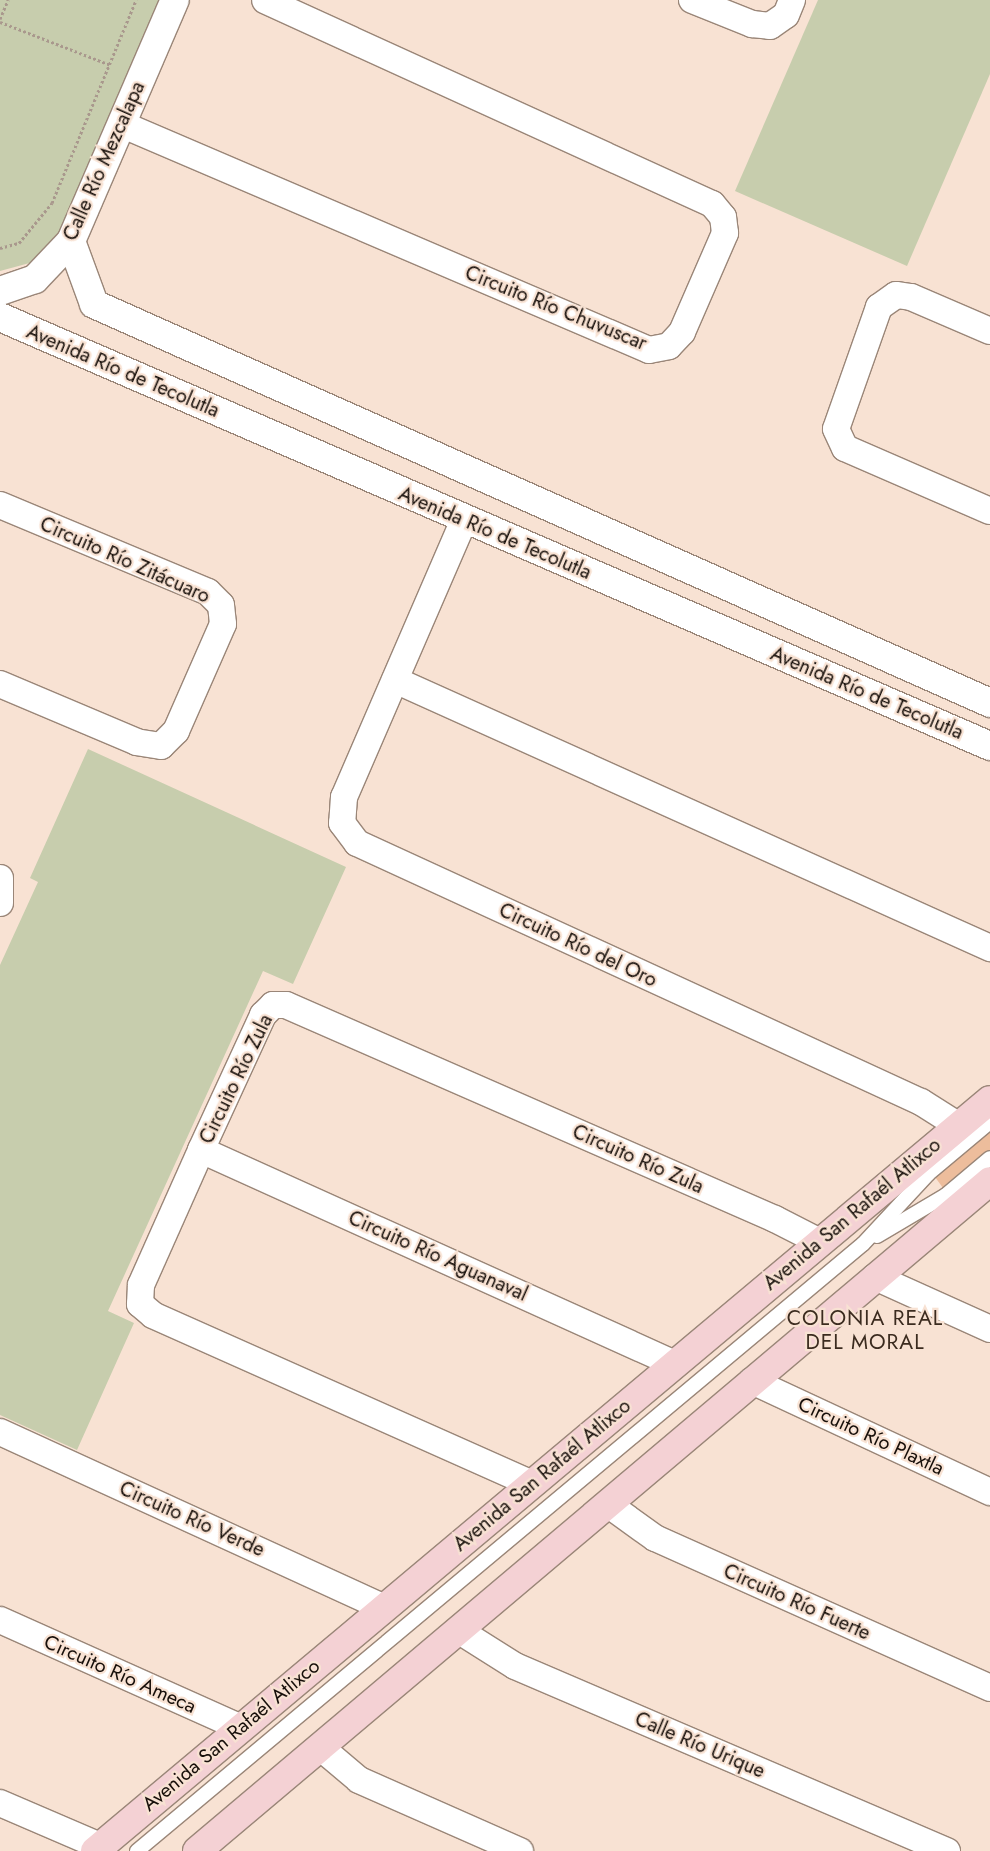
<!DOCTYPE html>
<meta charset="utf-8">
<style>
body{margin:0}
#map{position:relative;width:990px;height:1851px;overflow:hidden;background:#f8e2d3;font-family:Jost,sans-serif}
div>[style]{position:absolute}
.green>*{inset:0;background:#c7cdad}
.building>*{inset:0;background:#edbd9c}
.path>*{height:3px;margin-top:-1.5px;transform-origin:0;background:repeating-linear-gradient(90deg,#a9988d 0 2.5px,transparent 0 5px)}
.roads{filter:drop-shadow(1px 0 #9a8678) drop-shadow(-1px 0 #9a8678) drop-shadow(0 1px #9a8678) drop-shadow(0 -1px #9a8678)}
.lane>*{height:14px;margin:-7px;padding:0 7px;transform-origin:7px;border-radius:7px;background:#fff}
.street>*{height:26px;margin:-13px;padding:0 13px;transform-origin:13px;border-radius:13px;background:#fff}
.secondary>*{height:28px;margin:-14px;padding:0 14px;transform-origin:14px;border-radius:14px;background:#fff}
.primary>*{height:28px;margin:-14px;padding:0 14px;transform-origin:14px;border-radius:14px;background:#f4d1d4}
span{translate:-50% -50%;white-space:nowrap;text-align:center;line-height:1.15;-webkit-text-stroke:4.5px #f8e2d3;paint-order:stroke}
.street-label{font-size:20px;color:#170f0a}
.neighbourhood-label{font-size:21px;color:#3b2b1f;letter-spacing:1px}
</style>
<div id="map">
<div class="green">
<div style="clip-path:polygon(0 0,160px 0,63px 228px,37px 261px,0 271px)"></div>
<div style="clip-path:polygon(818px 0,990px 0,990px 74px,907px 266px,735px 191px)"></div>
<div style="clip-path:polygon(88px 749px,346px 867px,293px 984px,263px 971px,108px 1311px,134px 1323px,77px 1450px,0 1415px,0 965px,38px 882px,30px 878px)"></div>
</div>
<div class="building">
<div style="clip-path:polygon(990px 1121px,990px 1161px,971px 1177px,965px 1170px,943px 1188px,935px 1177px)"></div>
</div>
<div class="path">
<div style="left:0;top:19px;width:21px;rotate:-67deg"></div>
<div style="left:0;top:22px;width:119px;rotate:21.2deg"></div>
<div style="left:0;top:248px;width:20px;rotate:-15deg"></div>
<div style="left:19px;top:243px;width:52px;rotate:-50.5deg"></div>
<div style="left:52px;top:203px;width:220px;rotate:-67.5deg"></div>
</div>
<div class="roads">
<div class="lane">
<div style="left:877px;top:1236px;width:80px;rotate:-30.7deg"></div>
<div style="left:946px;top:1195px;width:57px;rotate:-40.1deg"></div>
<div style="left:137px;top:1851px;width:946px;rotate:-39.9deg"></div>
<div style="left:863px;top:1244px;width:96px;rotate:-47.1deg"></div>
<div style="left:928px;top:1174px;width:81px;rotate:-40deg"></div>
</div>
<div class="street">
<div style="left:692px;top:0;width:65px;rotate:21.8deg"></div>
<div style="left:752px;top:24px;width:18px;rotate:6deg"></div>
<div style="left:770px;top:26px;width:19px;rotate:-35deg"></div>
<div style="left:786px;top:15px;width:16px;rotate:-68deg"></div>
<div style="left:121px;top:124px;width:574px;rotate:23.17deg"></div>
<div style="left:649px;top:350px;width:20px;rotate:-11deg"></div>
<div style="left:669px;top:346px;width:19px;rotate:-47deg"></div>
<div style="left:682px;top:332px;width:108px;rotate:-66.5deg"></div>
<div style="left:725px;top:233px;width:16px;rotate:-97deg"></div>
<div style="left:723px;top:217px;width:17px;rotate:-130deg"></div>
<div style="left:712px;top:204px;width:491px;rotate:-155.5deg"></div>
<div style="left:990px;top:331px;width:86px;rotate:-156.7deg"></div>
<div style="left:911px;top:297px;width:15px;rotate:-172deg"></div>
<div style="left:896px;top:295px;width:21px;rotate:145deg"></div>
<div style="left:879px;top:307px;width:129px;rotate:109.4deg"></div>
<div style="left:836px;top:429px;width:21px;rotate:65deg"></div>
<div style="left:845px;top:448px;width:158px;rotate:23.5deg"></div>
<div style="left:0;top:505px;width:225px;rotate:22.7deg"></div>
<div style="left:208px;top:592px;width:18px;rotate:45deg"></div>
<div style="left:221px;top:605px;width:19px;rotate:84deg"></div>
<div style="left:223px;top:624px;width:117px;rotate:113.7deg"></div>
<div style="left:176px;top:731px;width:21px;rotate:135deg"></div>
<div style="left:161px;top:746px;width:24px;rotate:-171deg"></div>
<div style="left:137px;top:742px;width:149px;rotate:-157.1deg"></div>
<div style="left:464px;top:520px;width:302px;rotate:113.4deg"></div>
<div style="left:344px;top:797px;width:26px;rotate:94deg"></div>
<div style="left:342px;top:823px;width:25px;rotate:53deg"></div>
<div style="left:357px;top:843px;width:621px;rotate:24.67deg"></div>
<div style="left:921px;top:1102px;width:45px;rotate:32.3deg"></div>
<div style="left:395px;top:680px;width:653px;rotate:24.25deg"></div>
<div style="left:0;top:878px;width:25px;rotate:90deg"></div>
<div style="left:201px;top:1150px;width:520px;rotate:24.3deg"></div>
<div style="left:875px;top:1277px;width:126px;rotate:24.3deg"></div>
<div style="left:752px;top:1381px;width:263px;rotate:25deg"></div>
<div style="left:0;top:1432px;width:421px;rotate:24.6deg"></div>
<div style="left:532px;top:1484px;width:415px;rotate:-156deg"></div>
<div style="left:153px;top:1315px;width:17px;rotate:-140deg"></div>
<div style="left:140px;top:1304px;width:19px;rotate:-87deg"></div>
<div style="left:141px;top:1285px;width:148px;rotate:-66deg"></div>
<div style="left:201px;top:1150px;width:149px;rotate:-65.3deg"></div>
<div style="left:263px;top:1015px;width:14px;rotate:-45deg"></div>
<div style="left:273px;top:1005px;width:13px"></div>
<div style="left:286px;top:1005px;width:534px;rotate:23.64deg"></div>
<div style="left:775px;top:1219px;width:48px;rotate:27.1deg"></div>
<div style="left:609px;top:1505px;width:57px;rotate:35.7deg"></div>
<div style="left:655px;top:1538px;width:367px;rotate:24.1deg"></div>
<div style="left:0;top:1620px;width:262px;rotate:24.1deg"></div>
<div style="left:458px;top:1630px;width:67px;rotate:32.3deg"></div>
<div style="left:515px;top:1666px;width:470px;rotate:23.2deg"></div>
<div style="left:320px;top:1747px;width:51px;rotate:40.2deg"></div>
<div style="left:359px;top:1780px;width:176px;rotate:23.8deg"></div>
<div style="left:0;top:1803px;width:109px;rotate:23.3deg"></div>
</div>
<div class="secondary">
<div style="left:71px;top:241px;width:67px;rotate:69.9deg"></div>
<div style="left:94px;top:304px;width:981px;rotate:24deg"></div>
<div style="left:0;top:291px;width:37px;rotate:-19deg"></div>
<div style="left:35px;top:279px;width:52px;rotate:-46.5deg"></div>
<div style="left:71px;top:241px;width:262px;rotate:-66.7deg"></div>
<div style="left:0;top:317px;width:1079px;rotate:23.43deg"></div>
</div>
<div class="primary">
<div style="left:95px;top:1851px;width:1168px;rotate:-40deg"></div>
<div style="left:197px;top:1851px;width:1038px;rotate:-40.19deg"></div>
</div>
</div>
<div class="street-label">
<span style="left:104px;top:161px;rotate:-66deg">Calle Río Mezcalapa</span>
<span style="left:556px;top:308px;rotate:22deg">Circuito Río Chuvuscar</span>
<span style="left:123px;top:371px;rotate:23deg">Avenida Río de Tecolutla</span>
<span style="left:495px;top:533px;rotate:23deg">Avenida Río de Tecolutla</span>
<span style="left:125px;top:560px;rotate:24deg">Circuito Río Zitácuaro</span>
<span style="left:867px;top:693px;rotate:23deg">Avenida Río de Tecolutla</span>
<span style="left:578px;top:945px;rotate:25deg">Circuito Río del Oro</span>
<span style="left:236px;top:1079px;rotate:-64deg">Circuito Río Zula</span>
<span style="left:638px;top:1159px;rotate:24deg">Circuito Río Zula</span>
<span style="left:852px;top:1214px;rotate:-40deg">Avenida San Rafaél Atlixco</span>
<span style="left:438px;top:1256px;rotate:24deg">Circuito Río Aguanaval</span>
<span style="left:871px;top:1436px;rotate:25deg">Circuito Río Plaxtla</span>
<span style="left:542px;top:1475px;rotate:-40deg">Avenida San Rafaél Atlixco</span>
<span style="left:192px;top:1519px;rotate:24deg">Circuito Río Verde</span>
<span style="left:797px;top:1602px;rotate:24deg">Circuito Río Fuerte</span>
<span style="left:120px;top:1674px;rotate:24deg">Circuito Río Ameca</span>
<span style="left:231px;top:1735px;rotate:-40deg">Avenida San Rafaél Atlixco</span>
<span style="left:700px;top:1745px;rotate:23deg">Calle Río Urique</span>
</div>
<div class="neighbourhood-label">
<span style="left:865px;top:1330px">COLONIA REAL<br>DEL MORAL</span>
</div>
</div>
